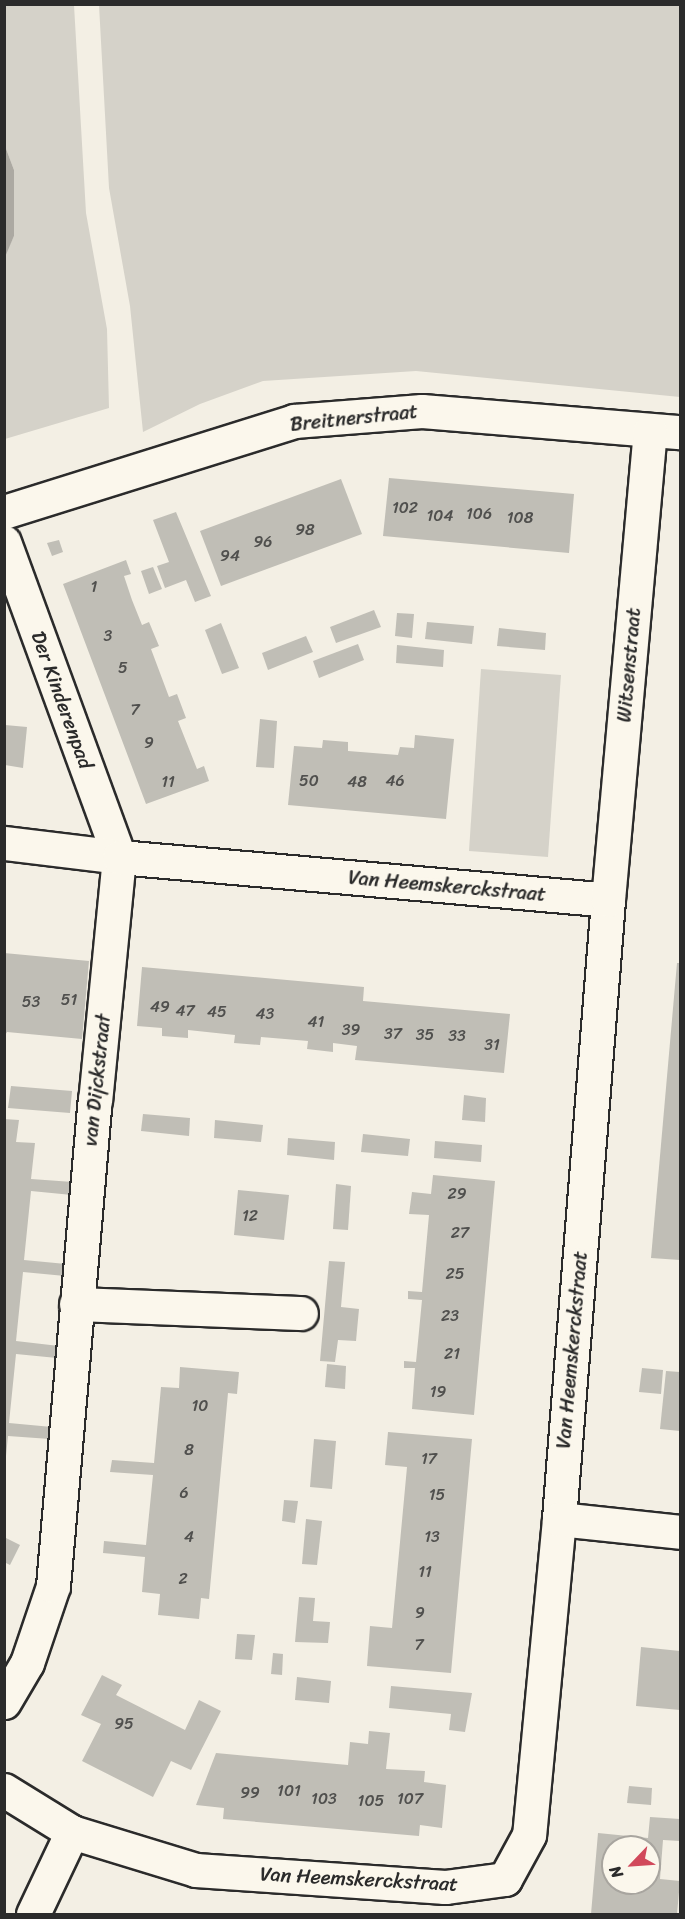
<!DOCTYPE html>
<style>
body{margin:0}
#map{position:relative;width:685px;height:1919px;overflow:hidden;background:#f3efe4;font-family:Sriracha,sans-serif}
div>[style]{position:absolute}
.green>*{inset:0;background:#d5d2c9}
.water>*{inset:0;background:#aca9a2}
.building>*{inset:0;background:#c0beb6}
.roads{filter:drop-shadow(2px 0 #2b2b2b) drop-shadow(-2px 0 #2b2b2b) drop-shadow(0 2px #2b2b2b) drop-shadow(0 -2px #2b2b2b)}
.pedestrian>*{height:33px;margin:-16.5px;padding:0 16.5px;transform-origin:16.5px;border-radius:16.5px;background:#fbf7ec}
.minor>*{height:33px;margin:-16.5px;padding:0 16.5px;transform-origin:16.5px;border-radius:16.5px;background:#fbf7ec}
span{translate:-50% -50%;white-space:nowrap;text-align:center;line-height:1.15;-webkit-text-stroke:6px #fbf7ec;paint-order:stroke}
.number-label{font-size:16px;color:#50504e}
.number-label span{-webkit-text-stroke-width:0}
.street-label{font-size:20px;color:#2b2b2b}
.frame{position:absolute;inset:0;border:6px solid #2b2b2b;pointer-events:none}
.north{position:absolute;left:601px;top:1835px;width:60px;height:60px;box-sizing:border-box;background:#fbf7ec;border:2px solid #a8a59f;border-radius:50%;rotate:245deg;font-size:16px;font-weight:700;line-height:24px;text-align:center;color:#2b2b2b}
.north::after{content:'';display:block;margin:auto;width:21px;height:27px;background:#d1495b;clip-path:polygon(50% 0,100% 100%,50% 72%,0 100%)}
</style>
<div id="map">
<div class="green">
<div style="clip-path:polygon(5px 5px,74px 5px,86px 213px,107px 329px,109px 408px,5px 439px,4px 257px,14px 236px,14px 170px,5px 146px)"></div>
<div style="clip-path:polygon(99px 5px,680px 5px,680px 397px,416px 371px,263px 381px,200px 404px,143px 432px,130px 306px,109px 188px)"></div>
<div style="clip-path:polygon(481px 669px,561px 675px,548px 857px,469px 851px)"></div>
</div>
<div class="water">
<div style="clip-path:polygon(5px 146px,14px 170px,14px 236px,5px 257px)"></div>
</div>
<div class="building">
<div style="clip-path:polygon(389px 478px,574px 494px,569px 553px,383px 536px)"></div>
<div style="clip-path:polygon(341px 479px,362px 534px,221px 586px,200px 531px)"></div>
<div style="clip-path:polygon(176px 512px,211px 596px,195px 602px,186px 580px,165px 588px,157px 566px,169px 562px,153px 520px)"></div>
<div style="clip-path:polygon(59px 540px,63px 552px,52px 556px,47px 543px)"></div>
<div style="clip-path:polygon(126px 560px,131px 574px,124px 576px,132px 600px,142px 625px,149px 622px,159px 646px,151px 649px,169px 697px,177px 694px,186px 718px,178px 721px,197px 769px,204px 766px,209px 781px,146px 804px,63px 584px)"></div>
<div style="clip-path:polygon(153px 567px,162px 589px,149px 594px,141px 571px)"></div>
<div style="clip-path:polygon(374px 610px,381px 627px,336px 643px,330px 627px)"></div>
<div style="clip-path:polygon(397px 613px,414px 614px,412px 638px,395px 636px)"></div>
<div style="clip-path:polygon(427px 622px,474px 626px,472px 644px,425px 639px)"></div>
<div style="clip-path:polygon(221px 623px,239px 668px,222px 674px,205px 630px)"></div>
<div style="clip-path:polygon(499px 628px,546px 633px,545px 650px,497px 646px)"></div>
<div style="clip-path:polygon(306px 636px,313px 652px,268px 670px,262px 653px)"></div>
<div style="clip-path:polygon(358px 644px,364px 660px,319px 678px,313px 661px)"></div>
<div style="clip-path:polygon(397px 645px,444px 650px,443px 667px,396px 663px)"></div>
<div style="clip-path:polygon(260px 719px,277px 721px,274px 768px,256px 767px)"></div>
<div style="clip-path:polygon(5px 725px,27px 727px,23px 768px,5px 765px)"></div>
<div style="clip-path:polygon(415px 735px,454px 739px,446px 819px,288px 805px,294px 746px,322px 748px,323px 740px,348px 742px,348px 751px,398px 755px,400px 747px,414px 748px)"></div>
<div style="clip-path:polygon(4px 953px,89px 961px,82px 1039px,7px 1032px,4px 1037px)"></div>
<div style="clip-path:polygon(677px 963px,680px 963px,680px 1260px,651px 1258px)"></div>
<div style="clip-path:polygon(142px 967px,364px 987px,363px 1001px,510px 1014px,504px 1073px,355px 1060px,357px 1046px,333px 1043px,333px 1052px,307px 1049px,308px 1041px,285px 1039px,261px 1037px,260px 1045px,234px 1043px,235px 1035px,188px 1030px,188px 1038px,162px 1036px,162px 1028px,137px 1026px)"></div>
<div style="clip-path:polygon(11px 1086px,72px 1091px,70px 1113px,8px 1108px)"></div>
<div style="clip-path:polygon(464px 1095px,486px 1098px,485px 1122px,462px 1120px)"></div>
<div style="clip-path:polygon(143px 1114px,190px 1118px,189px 1136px,141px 1131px)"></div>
<div style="clip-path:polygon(4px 1119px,19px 1120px,16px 1142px,35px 1143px,31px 1179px,73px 1182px,72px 1195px,31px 1191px,24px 1260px,66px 1264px,65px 1276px,23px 1272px,16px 1341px,59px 1346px,57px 1358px,16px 1354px,9px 1423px,52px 1427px,50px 1439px,8px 1436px,6px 1456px)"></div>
<div style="clip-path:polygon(215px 1120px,263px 1125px,261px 1142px,214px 1138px)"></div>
<div style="clip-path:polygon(363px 1134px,410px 1139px,408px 1156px,361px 1152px)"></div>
<div style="clip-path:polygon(288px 1138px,335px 1142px,334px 1160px,287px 1155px)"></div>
<div style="clip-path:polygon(435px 1141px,482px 1145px,481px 1162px,434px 1158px)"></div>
<div style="clip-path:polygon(433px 1175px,495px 1181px,474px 1415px,412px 1409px,415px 1368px,404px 1368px,404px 1361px,416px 1362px,422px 1300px,408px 1299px,408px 1291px,422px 1292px,429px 1215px,409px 1214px,412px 1192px,431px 1194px)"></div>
<div style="clip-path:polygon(336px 1184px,351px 1186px,348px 1230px,333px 1229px)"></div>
<div style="clip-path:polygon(238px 1190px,289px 1195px,284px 1240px,234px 1235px)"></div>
<div style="clip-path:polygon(329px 1261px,345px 1262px,341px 1307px,359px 1309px,356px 1341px,338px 1340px,335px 1362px,320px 1361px)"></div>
<div style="clip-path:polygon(327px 1364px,346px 1366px,345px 1389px,325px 1387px)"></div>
<div style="clip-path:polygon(180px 1367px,239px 1372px,237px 1394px,228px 1393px,209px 1599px,201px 1598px,199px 1619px,158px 1615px,160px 1594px,142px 1592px,145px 1557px,103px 1553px,104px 1541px,146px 1545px,153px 1475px,110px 1472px,112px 1460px,154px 1463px,161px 1387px,179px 1388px)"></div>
<div style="clip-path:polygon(642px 1368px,663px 1370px,661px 1394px,639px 1392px)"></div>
<div style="clip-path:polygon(666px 1371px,680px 1372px,680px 1431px,660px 1429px)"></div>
<div style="clip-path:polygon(388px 1432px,472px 1439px,451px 1673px,367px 1666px,370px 1626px,392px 1628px,407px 1467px,385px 1465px)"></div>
<div style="clip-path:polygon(314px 1439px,336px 1441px,332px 1489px,310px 1487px)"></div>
<div style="clip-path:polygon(284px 1500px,298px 1501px,295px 1523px,282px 1521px)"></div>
<div style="clip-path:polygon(306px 1519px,322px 1521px,317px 1565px,302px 1564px)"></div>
<div style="clip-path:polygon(4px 1537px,20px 1545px,10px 1565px,4px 1562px)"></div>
<div style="clip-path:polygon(299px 1597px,315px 1598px,313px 1621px,330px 1622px,328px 1643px,295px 1642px)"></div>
<div style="clip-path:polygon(237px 1634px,255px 1635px,252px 1660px,235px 1659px)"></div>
<div style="clip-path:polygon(641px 1647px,680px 1651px,680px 1710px,636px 1706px)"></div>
<div style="clip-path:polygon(273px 1653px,283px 1654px,282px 1675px,271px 1674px)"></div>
<div style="clip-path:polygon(102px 1675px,122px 1685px,116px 1695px,185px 1730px,199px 1700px,221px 1711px,191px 1770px,171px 1761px,153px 1797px,82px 1761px,101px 1724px,81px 1715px)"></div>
<div style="clip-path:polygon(297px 1677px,331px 1681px,329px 1703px,295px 1700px)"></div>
<div style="clip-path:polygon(391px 1686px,472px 1693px,465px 1732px,449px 1730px,451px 1714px,389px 1708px)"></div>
<div style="clip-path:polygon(369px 1731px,390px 1733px,386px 1769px,425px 1771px,424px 1782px,446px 1785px,442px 1828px,420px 1825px,419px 1836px,223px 1819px,224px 1808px,196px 1805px,216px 1753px,348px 1765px,350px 1742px,368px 1744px)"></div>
<div style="clip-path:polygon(629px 1786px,652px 1788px,651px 1805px,627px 1803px)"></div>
<div style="clip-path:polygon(evenodd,650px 1817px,680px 1819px,680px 1841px,663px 1840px,660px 1879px,680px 1881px,677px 1914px,591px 1914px,598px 1833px,648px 1838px,650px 1817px,613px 1847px,649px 1847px,649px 1883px,613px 1883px,613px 1847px)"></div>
</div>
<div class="roads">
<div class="pedestrian">
<div style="left:4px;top:542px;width:335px;rotate:69.9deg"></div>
<div style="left:119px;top:857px;width:244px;rotate:95.6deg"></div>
</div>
<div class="minor">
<div style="left:4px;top:512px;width:304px;rotate:-17.4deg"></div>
<div style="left:294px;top:421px;width:128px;rotate:-4.5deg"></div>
<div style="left:422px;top:411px;width:259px;rotate:4.7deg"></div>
<div style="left:4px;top:843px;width:116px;rotate:6.9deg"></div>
<div style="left:119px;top:857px;width:491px;rotate:5deg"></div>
<div style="left:608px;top:900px;width:621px;rotate:94.53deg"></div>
<div style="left:559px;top:1519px;width:317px;rotate:95.4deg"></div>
<div style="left:529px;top:1835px;width:50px;rotate:118.6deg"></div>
<div style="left:505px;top:1879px;width:61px;rotate:172.4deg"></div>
<div style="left:445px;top:1887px;width:250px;rotate:-176.1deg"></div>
<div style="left:196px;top:1870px;width:130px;rotate:-163deg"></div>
<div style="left:72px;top:1832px;width:80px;rotate:-148.3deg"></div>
<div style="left:608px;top:900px;width:471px;rotate:-84.9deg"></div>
<div style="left:76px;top:1304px;width:225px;rotate:2.3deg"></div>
<div style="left:559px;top:1519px;width:122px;rotate:6.1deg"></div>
<div style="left:4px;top:1702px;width:45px;rotate:-59.5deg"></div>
<div style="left:27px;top:1663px;width:81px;rotate:-71.3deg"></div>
<div style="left:53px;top:1586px;width:488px;rotate:-85.1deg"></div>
<div style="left:33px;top:1914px;width:91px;rotate:-64.6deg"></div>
</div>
</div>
<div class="number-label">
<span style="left:405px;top:508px">102</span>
<span style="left:479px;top:514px">106</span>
<span style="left:440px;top:516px">104</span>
<span style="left:520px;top:518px">108</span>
<span style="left:305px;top:530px">98</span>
<span style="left:263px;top:542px">96</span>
<span style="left:230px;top:556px">94</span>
<span style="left:94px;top:587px">1</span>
<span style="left:108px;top:636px">3</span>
<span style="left:123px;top:668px">5</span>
<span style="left:135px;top:710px">7</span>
<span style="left:149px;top:743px">9</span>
<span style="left:309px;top:781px">50</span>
<span style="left:395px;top:781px">46</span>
<span style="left:168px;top:782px">11</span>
<span style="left:357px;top:782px">48</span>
<span style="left:69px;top:1000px">51</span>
<span style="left:31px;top:1002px">53</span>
<span style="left:160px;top:1007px">49</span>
<span style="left:185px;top:1011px">47</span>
<span style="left:217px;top:1012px">45</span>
<span style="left:265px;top:1014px">43</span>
<span style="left:316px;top:1022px">41</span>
<span style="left:351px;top:1030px">39</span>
<span style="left:393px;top:1034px">37</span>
<span style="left:425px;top:1035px">35</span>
<span style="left:457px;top:1036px">33</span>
<span style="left:492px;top:1045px">31</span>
<span style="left:457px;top:1194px">29</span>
<span style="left:250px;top:1216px">12</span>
<span style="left:460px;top:1233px">27</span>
<span style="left:455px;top:1274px">25</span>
<span style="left:450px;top:1316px">23</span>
<span style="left:452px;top:1354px">21</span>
<span style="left:438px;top:1392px">19</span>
<span style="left:200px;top:1406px">10</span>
<span style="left:189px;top:1450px">8</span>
<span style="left:429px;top:1459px">17</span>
<span style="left:184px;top:1493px">6</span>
<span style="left:437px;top:1495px">15</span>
<span style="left:189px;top:1537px">4</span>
<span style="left:432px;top:1537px">13</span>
<span style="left:425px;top:1572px">11</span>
<span style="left:183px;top:1579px">2</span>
<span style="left:420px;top:1613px">9</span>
<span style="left:419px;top:1645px">7</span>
<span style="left:124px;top:1724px">95</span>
<span style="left:289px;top:1791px">101</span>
<span style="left:250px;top:1793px">99</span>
<span style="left:324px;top:1799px">103</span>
<span style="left:410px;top:1799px">107</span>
<span style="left:371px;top:1801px">105</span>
</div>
<div class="street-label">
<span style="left:354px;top:418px;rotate:-6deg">Breitnerstraat</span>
<span style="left:629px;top:665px;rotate:-85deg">Witsenstraat</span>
<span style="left:62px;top:700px;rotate:70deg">Der Kinderenpad</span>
<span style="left:447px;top:886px;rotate:5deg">Van Heemskerckstraat</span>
<span style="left:97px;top:1080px;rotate:-84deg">van Dijckstraat</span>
<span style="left:572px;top:1350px;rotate:-85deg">Van Heemskerckstraat</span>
<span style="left:359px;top:1879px;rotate:3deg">Van Heemskerckstraat</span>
</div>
<div class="frame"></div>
<div class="north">N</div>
</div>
